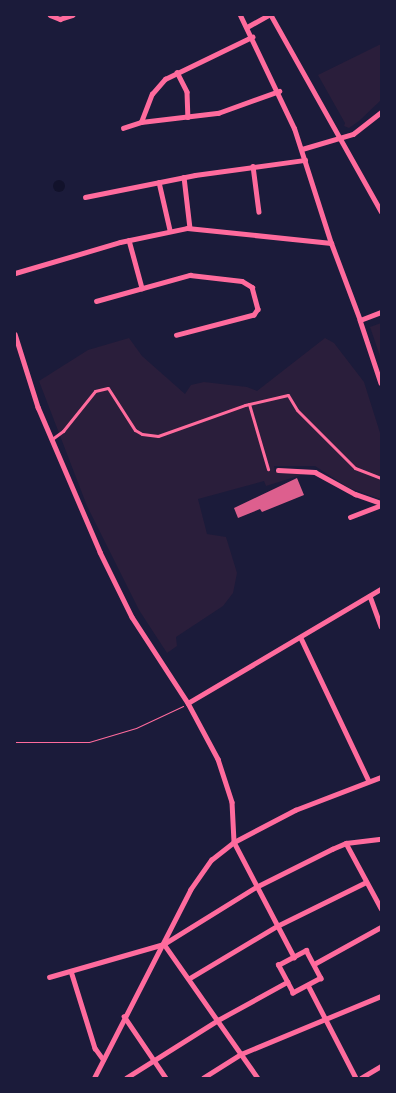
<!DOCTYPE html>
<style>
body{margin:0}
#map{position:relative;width:396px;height:1093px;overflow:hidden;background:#1b1b3a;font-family:"Space Grotesk",sans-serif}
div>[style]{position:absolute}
.green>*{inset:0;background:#2a1e3b}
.water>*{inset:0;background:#12122b}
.round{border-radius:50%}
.building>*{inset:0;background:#dd5f8e}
.path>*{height:1px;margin:-0.5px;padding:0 0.5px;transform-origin:0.5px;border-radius:0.5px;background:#ff6b9d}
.pedestrian>*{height:3px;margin:-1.5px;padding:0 1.5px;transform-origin:1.5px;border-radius:1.5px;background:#ff6b9d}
.minor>*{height:4.5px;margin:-2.25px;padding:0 2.25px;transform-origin:2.25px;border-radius:2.25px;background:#ff6b9d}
.tertiary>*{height:5px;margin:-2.5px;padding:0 2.5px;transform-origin:2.5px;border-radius:2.5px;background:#ff6b9d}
span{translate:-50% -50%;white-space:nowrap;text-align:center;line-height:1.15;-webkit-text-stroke:5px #1b1b3a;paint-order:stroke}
.frame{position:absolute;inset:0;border:16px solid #1b1b3a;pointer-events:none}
</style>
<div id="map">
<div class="green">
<div style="clip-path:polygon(381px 44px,381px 100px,359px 121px,349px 128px,344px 126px,345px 123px,318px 75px)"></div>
<div style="clip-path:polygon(381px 323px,381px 359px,370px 327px)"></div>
<div style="clip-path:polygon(129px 338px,142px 356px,185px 394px,191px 385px,204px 382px,247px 387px,257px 391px,325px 338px,334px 343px,364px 382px,381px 436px,381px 499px,349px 488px,315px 466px,274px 466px,275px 472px,304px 474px,266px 486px,264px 481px,198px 499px,207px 534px,226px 537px,237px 573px,233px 593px,223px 606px,176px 637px,177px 646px,167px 653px,139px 610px,87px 506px,39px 381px,88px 350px)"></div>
</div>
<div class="water">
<div class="round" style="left:53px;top:180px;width:12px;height:12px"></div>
</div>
<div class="building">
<div style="clip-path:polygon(297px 478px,304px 495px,262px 512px,260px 509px,238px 518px,234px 508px)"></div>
</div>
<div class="path">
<div style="left:15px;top:742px;width:74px"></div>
<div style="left:89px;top:742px;width:49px;rotate:-16.6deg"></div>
<div style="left:136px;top:728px;width:52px;rotate:-25.1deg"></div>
</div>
<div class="pedestrian">
<div style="left:249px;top:404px;width:68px;rotate:73.7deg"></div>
<div style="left:52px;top:439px;width:14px;rotate:-36deg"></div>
<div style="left:63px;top:431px;width:51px;rotate:-51.3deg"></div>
<div style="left:95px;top:391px;width:13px;rotate:-13deg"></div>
<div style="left:108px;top:388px;width:50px;rotate:57.3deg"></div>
<div style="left:135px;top:430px;width:8px;rotate:30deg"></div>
<div style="left:142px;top:434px;width:16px;rotate:7deg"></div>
<div style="left:158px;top:436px;width:92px;rotate:-19.6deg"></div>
<div style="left:245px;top:405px;width:44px;rotate:-13.1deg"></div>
<div style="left:288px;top:395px;width:17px;rotate:59deg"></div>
<div style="left:297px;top:410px;width:82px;rotate:45deg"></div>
<div style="left:355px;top:468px;width:28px;rotate:21deg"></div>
</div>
<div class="minor">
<div style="left:50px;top:15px;width:11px;rotate:22deg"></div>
<div style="left:60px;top:19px;width:13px;rotate:-18deg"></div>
<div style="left:271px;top:15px;width:225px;rotate:60.7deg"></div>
<div style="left:247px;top:27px;width:25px;rotate:-29deg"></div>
<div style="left:177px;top:72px;width:22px;rotate:63deg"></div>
<div style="left:187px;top:92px;width:25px;rotate:88deg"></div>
<div style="left:141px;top:122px;width:30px;rotate:-69deg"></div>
<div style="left:152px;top:94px;width:20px;rotate:-49deg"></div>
<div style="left:165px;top:79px;width:97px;rotate:-25.8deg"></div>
<div style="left:123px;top:128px;width:19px;rotate:-18deg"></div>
<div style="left:141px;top:122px;width:78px;rotate:-6.7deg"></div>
<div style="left:218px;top:113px;width:65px;rotate:-19.8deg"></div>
<div style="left:302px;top:149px;width:53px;rotate:-16.4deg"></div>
<div style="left:353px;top:134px;width:36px;rotate:-38deg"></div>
<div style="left:253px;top:166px;width:46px;rotate:82.6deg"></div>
<div style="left:184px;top:177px;width:51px;rotate:83.3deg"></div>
<div style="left:159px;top:182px;width:49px;rotate:77.1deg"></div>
<div style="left:85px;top:197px;width:112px;rotate:-11.3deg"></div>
<div style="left:195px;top:175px;width:111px;rotate:-7.8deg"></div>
<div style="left:129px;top:240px;width:50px;rotate:74.8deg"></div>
<div style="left:96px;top:301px;width:98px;rotate:-15.5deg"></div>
<div style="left:190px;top:275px;width:52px;rotate:6.6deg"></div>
<div style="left:242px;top:281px;width:12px;rotate:31deg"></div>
<div style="left:252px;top:287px;width:23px;rotate:75deg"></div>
<div style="left:258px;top:309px;width:7px;rotate:124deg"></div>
<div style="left:254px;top:315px;width:80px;rotate:165.4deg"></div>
<div style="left:360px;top:320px;width:66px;rotate:71.6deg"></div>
<div style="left:15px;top:334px;width:77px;rotate:72.5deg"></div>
<div style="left:38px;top:407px;width:158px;rotate:66.8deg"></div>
<div style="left:100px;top:552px;width:72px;rotate:63.8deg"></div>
<div style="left:132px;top:617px;width:103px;rotate:56.9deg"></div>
<div style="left:188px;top:703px;width:64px;rotate:61.8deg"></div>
<div style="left:218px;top:759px;width:45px;rotate:72deg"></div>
<div style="left:232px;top:802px;width:40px;rotate:87.1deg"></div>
<div style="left:234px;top:842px;width:130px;rotate:62.4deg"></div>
<div style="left:278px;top:470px;width:37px;rotate:3deg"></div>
<div style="left:315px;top:472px;width:46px;rotate:28.8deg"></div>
<div style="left:355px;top:494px;width:28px;rotate:19deg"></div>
<div style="left:350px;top:517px;width:33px;rotate:-21deg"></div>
<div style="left:370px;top:596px;width:32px;rotate:70deg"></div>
<div style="left:301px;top:638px;width:158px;rotate:64.6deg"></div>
<div style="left:188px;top:703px;width:224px;rotate:-30.6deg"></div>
<div style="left:346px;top:843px;width:74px;rotate:61.7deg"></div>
<div style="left:164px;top:944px;width:164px;rotate:55deg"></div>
<div style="left:306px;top:950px;width:32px;rotate:62deg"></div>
<div style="left:321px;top:978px;width:32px;rotate:152deg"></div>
<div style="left:293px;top:993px;width:32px;rotate:-118deg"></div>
<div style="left:278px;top:965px;width:32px;rotate:-28deg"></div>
<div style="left:314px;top:964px;width:77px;rotate:-28.9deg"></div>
<div style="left:71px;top:971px;width:81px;rotate:72.7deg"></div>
<div style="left:95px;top:1048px;width:14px;rotate:54deg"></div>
<div style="left:49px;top:977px;width:120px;rotate:-16deg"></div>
<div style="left:164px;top:944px;width:108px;rotate:-31.8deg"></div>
<div style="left:256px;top:887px;width:85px;rotate:-26.6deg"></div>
<div style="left:332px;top:849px;width:15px;rotate:-23deg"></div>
<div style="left:346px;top:843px;width:35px;rotate:-7deg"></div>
<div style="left:190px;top:978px;width:101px;rotate:-30.9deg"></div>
<div style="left:277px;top:926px;width:99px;rotate:-26.3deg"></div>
<div style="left:308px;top:985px;width:105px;rotate:62.7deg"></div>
<div style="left:124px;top:1016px;width:75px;rotate:55.9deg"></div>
<div style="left:94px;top:1078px;width:211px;rotate:-62.9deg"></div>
<div style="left:190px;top:890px;width:37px;rotate:-55deg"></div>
<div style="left:211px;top:860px;width:29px;rotate:-38deg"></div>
<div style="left:234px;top:842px;width:69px;rotate:-27.7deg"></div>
<div style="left:295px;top:810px;width:92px;rotate:-21deg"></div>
<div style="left:126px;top:1078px;width:109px;rotate:-32.2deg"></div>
<div style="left:218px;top:1020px;width:79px;rotate:-28.8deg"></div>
<div style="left:203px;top:1078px;width:45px;rotate:-32.3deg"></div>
<div style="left:241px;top:1054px;width:152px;rotate:-22.5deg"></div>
<div style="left:361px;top:1078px;width:23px;rotate:-31deg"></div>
</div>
<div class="tertiary">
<div style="left:240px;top:15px;width:125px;rotate:64.5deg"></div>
<div style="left:294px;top:128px;width:121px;rotate:72.2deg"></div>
<div style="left:331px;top:243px;width:82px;rotate:69.4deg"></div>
<div style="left:360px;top:320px;width:22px;rotate:-21deg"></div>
<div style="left:15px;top:273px;width:109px;rotate:-16.4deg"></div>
<div style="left:120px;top:242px;width:68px;rotate:-11.8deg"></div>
<div style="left:187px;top:228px;width:145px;rotate:5.9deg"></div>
</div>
<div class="frame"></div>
</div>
